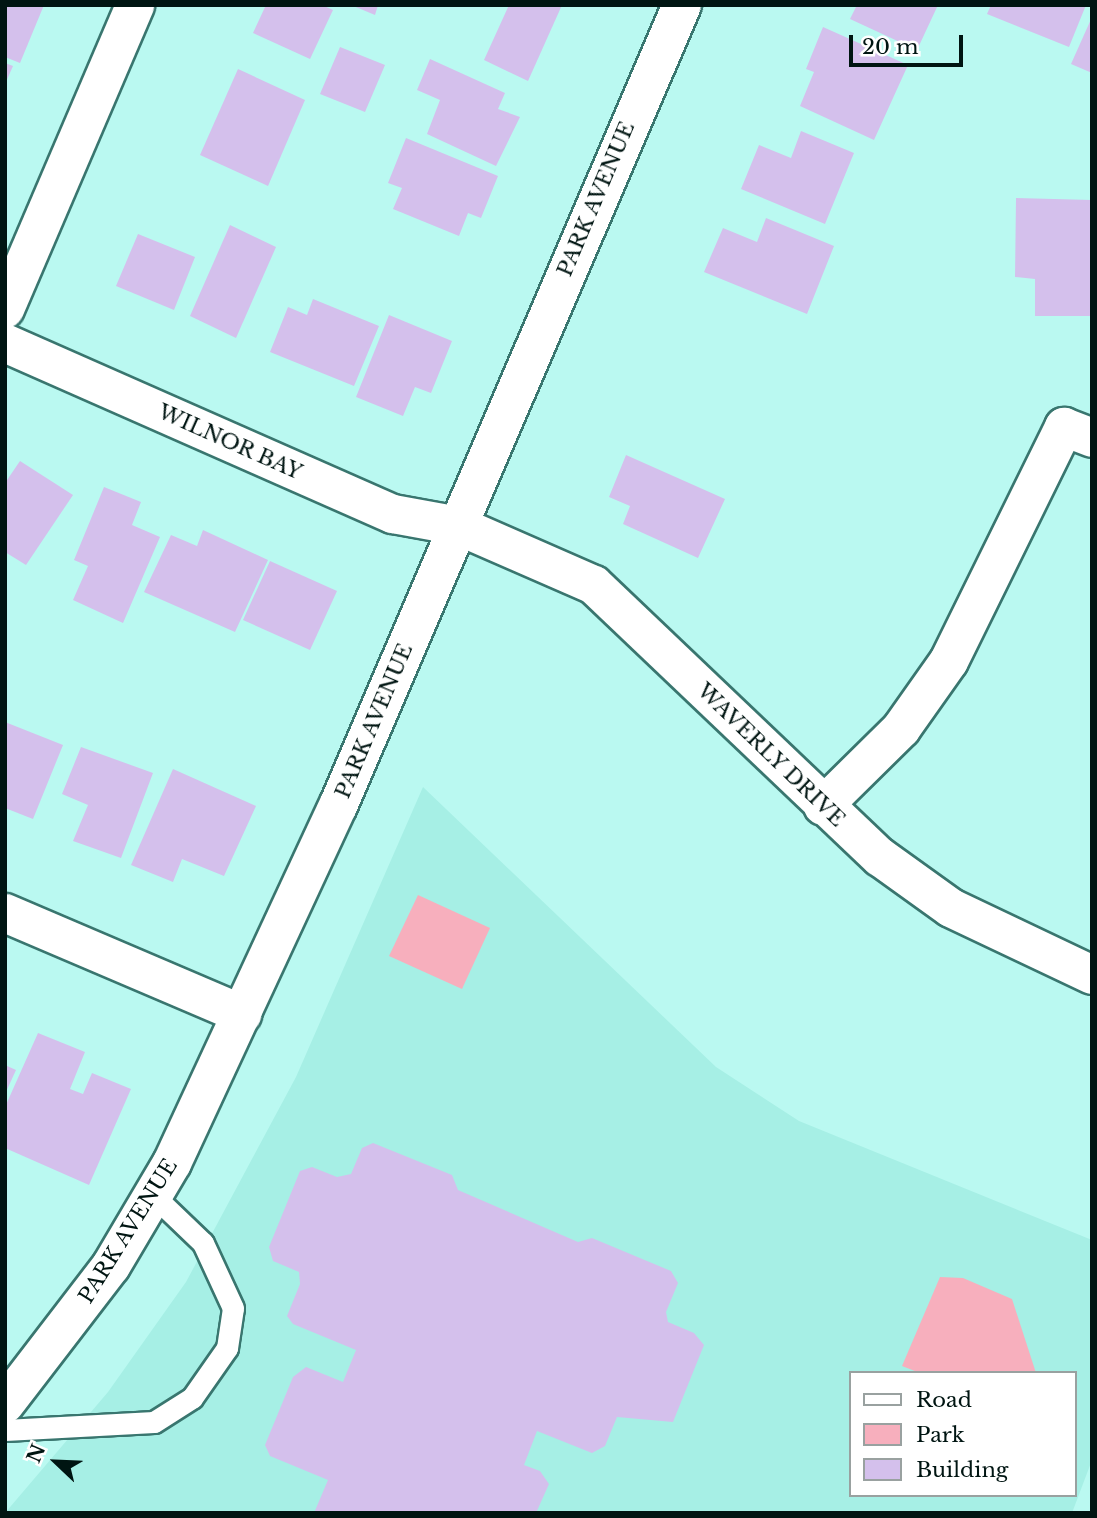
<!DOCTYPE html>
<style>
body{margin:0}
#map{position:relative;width:1097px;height:1518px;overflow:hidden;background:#baf9f1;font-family:"Libre Baskerville",serif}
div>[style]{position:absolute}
.built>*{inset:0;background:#a6efe5}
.green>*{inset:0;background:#f7afbd}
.building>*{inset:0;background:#d4c0ec}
.roads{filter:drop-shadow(2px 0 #39766f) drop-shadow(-2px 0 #39766f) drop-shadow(0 2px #39766f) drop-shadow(0 -2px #39766f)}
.service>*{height:21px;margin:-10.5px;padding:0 10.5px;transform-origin:10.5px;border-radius:10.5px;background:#fff}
.minor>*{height:38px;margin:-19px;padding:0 19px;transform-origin:19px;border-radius:19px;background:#fff}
span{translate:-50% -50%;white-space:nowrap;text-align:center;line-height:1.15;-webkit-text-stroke:5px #fff;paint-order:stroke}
.street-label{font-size:21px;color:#001512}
.frame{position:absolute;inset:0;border:7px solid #001512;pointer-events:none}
.legend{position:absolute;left:849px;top:1371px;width:228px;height:126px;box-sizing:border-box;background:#fff;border:2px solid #99a1a0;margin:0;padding:9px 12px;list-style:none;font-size:21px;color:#001512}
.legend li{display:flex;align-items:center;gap:14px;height:35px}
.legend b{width:35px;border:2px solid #99a1a0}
.north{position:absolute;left:21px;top:1427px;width:70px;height:70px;-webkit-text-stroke:5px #fff;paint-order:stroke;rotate:293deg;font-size:19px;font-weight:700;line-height:28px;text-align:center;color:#001512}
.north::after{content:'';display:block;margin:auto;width:24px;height:32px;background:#001512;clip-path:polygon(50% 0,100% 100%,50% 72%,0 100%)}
.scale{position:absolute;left:849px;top:35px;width:114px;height:32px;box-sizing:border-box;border:4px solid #001512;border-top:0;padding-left:9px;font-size:21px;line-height:24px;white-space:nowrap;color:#001512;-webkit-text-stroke:5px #fff;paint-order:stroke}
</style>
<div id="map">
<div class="built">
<div style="clip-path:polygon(evenodd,423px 787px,716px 1067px,799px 1121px,1092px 1240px,1092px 1460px,1072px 1513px,5px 1513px,108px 1392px,186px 1282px,296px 1077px,423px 787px,850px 1373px,1074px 1373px,1074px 1495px,850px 1495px,850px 1373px)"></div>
</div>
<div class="green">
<div style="clip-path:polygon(418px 895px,490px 928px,462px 989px,389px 956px)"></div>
<div style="clip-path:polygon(940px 1277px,963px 1278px,1012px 1299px,1036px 1373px,920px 1373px,902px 1366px)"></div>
</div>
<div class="building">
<div style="clip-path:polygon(5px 5px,44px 5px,20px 63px,5px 57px)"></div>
<div style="clip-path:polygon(266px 5px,322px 5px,333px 10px,310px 59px,253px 33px)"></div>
<div style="clip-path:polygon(351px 5px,378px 5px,375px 15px)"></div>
<div style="clip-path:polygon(509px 5px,562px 5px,528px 81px,484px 60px)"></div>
<div style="clip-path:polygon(857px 5px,938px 5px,917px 50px,850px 19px)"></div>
<div style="clip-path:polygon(991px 5px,1086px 5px,1069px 47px,987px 14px)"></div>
<div style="clip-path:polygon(1092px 17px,1092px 73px,1071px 64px)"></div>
<div style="clip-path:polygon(823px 27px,908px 65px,874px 140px,800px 106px,814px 72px,806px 69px)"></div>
<div style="clip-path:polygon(340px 47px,385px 65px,365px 112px,320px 94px)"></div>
<div style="clip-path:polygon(430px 59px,505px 93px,498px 109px,520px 117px,496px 166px,427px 134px,440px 100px,417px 90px)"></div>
<div style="clip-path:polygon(5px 63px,13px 66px,5px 84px)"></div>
<div style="clip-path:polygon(238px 69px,305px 100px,268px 186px,200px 155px)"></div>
<div style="clip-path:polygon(801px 131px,854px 153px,825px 224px,741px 189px,759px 145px,791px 158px)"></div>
<div style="clip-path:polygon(406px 138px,498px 176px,481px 218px,468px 213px,459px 236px,393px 209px,402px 188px,388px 183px)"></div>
<div style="clip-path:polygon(1016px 198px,1092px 200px,1092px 316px,1035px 316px,1035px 279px,1015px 277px)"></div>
<div style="clip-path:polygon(766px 218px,834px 246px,807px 314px,704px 272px,723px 228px,757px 242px)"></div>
<div style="clip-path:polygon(230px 225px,276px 247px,236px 338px,190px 316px)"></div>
<div style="clip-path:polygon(138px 234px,195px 257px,174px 310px,116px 286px)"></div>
<div style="clip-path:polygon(313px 299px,379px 326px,354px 386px,270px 352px,288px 307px,307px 315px)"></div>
<div style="clip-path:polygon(389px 315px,452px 341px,431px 393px,415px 387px,403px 416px,356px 397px)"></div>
<div style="clip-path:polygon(626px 455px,725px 499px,698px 558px,623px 524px,630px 506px,609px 497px)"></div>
<div style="clip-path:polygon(20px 461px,73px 495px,26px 565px,5px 552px,5px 483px)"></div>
<div style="clip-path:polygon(104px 487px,141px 502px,132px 525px,160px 537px,123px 623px,73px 600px,88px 566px,74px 560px)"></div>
<div style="clip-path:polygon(203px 530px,268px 560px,235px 632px,144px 592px,171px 535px,197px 546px)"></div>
<div style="clip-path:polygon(270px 561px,337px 591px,310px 650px,243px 620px)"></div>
<div style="clip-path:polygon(5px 722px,63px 745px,33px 819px,5px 808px)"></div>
<div style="clip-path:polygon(81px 747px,153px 773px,121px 858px,73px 841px,88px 805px,62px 794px)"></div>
<div style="clip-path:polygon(173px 769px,256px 806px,224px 876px,182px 859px,173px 882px,131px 865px)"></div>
<div style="clip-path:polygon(38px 1033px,85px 1052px,70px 1089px,83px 1094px,92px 1073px,131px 1089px,89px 1185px,5px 1148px,5px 1107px)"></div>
<div style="clip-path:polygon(5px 1065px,16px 1070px,5px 1094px)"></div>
<div style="clip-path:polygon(373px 1143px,452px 1175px,458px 1190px,578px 1242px,592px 1238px,671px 1271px,678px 1283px,666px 1312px,668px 1322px,694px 1333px,704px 1345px,673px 1422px,617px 1417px,605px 1446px,592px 1453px,537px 1431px,524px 1465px,540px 1471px,549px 1484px,536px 1513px,314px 1513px,328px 1480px,270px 1456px,265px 1445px,293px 1377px,306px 1367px,343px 1382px,356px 1350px,293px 1324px,287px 1316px,300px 1284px,299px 1272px,273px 1261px,269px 1247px,300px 1171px,312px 1167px,337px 1177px,351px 1174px,362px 1148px)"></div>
</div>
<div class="roads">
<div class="service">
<div style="left:5px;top:1430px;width:149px;rotate:-3.1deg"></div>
<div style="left:154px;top:1422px;width:45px;rotate:-32.3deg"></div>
<div style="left:192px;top:1398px;width:61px;rotate:-55deg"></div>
<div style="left:227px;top:1348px;width:40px;rotate:-81.5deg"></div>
<div style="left:233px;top:1308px;width:72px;rotate:-114.8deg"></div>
<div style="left:203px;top:1243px;width:69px;rotate:-136.2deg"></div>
</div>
<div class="minor">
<div style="left:5px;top:309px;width:331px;rotate:-66.8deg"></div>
<div style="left:5px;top:343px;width:424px;rotate:23.8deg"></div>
<div style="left:393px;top:514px;width:67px;rotate:10.3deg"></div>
<div style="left:459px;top:526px;width:147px;rotate:23.6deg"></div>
<div style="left:594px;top:585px;width:395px;rotate:43.6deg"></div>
<div style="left:880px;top:857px;width:87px;rotate:35.7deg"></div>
<div style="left:951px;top:908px;width:156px;rotate:25.4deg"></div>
<div style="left:823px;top:806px;width:110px;rotate:-44.6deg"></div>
<div style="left:901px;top:729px;width:83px;rotate:-54.8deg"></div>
<div style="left:949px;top:661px;width:261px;rotate:-63.8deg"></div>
<div style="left:1064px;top:427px;width:30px;rotate:21deg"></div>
<div style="left:5px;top:913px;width:258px;rotate:23.1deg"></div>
<div style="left:5px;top:1404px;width:174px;rotate:-52.5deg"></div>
<div style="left:111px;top:1266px;width:120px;rotate:-59.4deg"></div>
<div style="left:172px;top:1163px;width:394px;rotate:-65.1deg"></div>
<div style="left:338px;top:806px;width:872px;rotate:-66.76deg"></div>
</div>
</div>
<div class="street-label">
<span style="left:596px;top:199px;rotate:-67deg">PARK AVENUE</span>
<span style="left:230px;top:442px;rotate:24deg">WILNOR BAY</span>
<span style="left:374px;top:721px;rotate:-67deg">PARK AVENUE</span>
<span style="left:771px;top:755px;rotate:44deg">WAVERLY DRIVE</span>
<span style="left:128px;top:1231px;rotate:-58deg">PARK AVENUE</span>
</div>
<div class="frame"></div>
<ul class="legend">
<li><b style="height:9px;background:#fff"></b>Road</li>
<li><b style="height:19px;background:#f7afbd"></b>Park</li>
<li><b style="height:19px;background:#d4c0ec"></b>Building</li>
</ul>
<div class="north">N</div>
<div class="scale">20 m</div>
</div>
